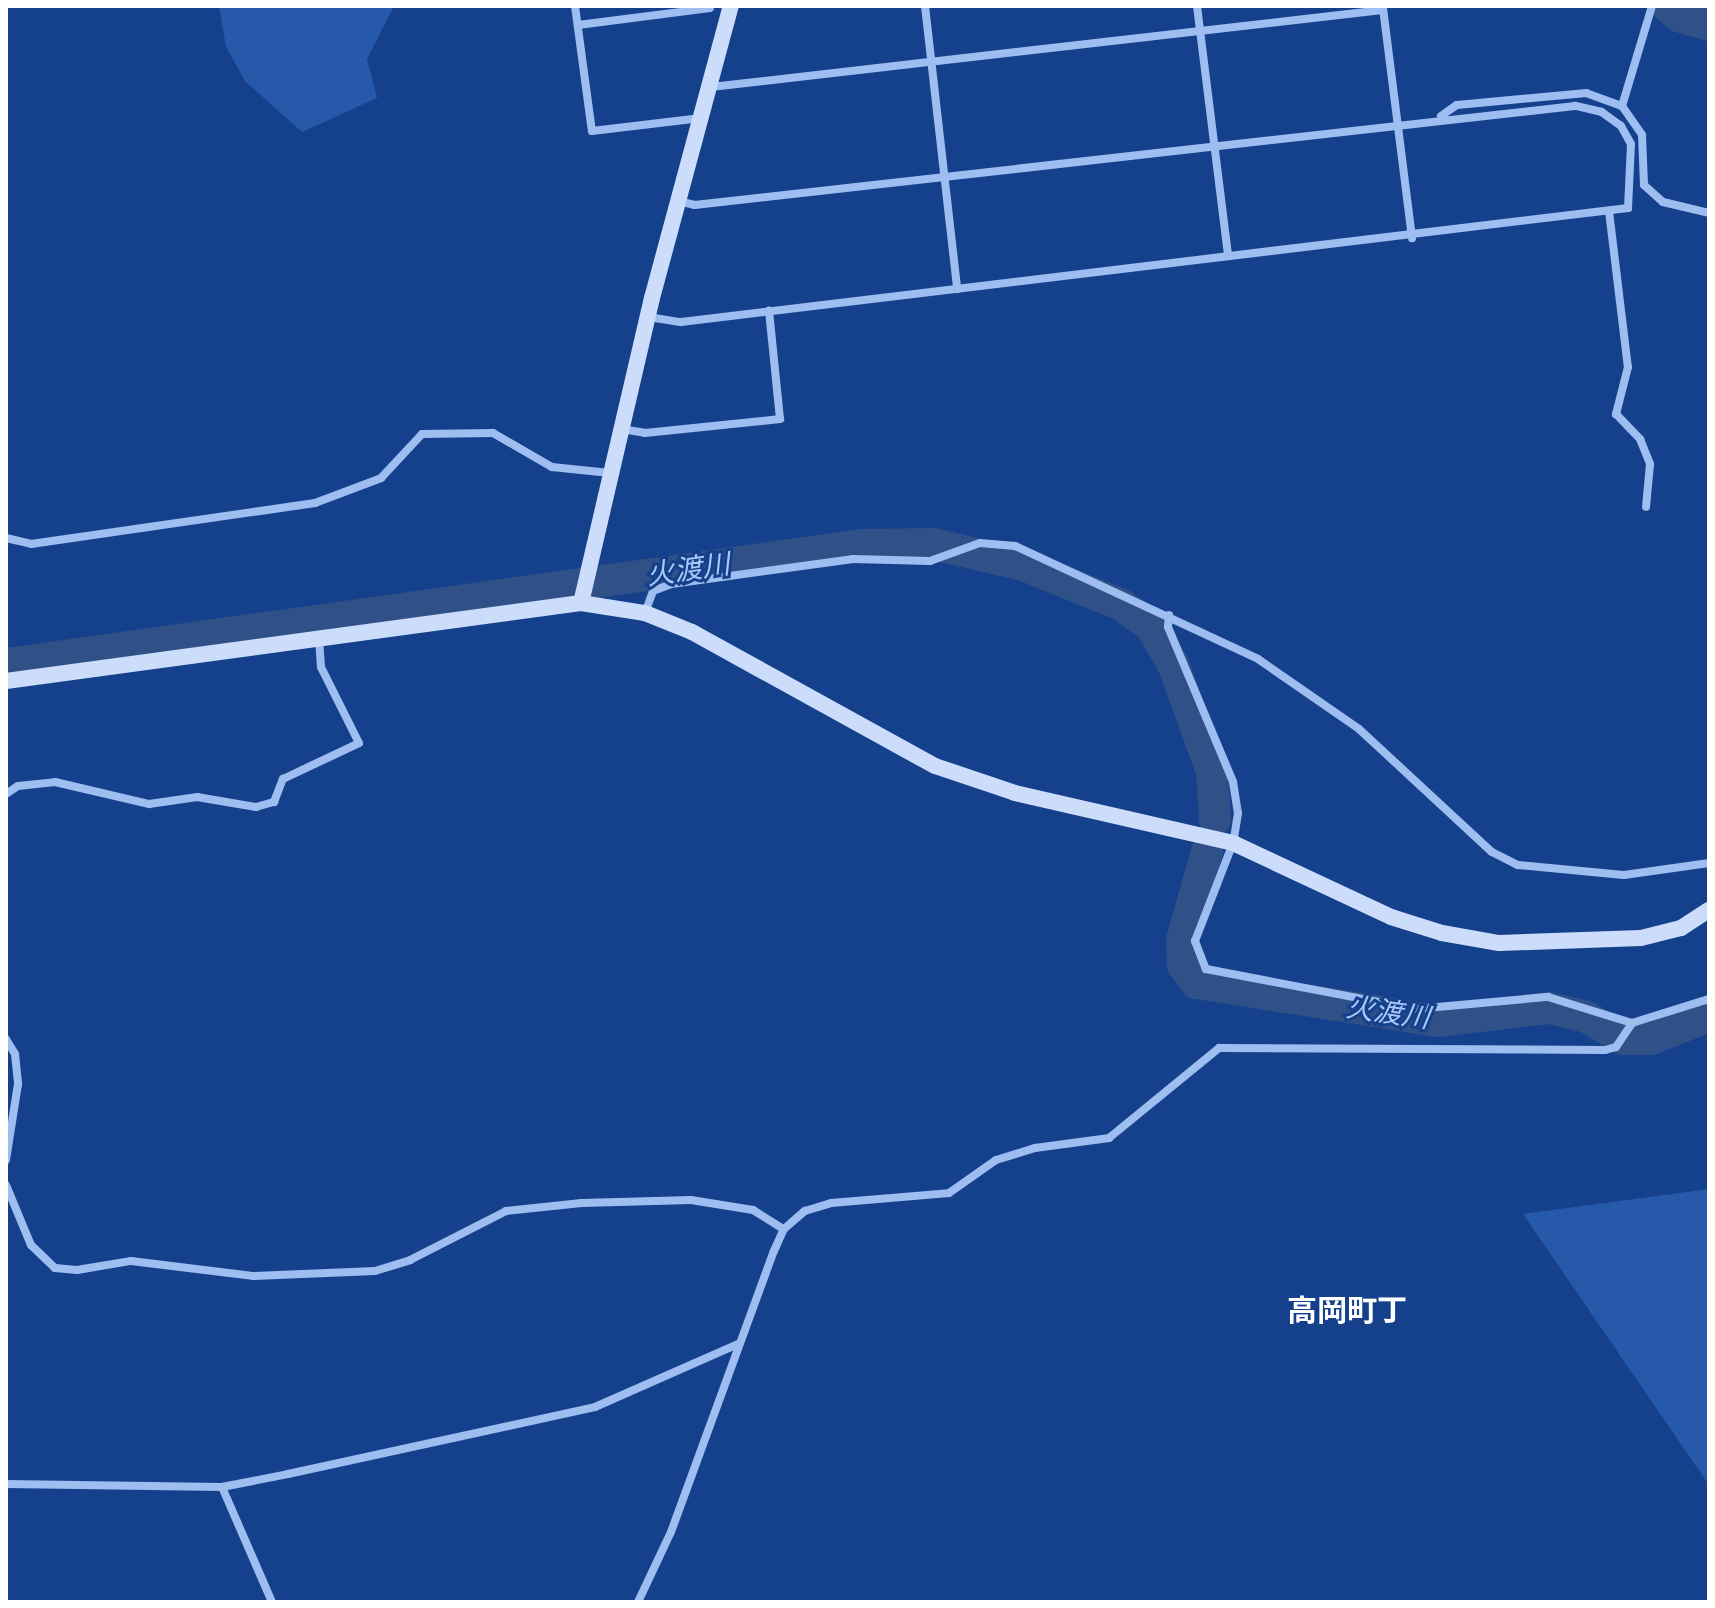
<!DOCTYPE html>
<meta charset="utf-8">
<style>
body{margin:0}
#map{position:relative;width:1715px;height:1608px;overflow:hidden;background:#15418c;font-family:"Golos Text","Noto Sans JP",sans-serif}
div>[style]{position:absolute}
.green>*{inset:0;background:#2759ab}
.river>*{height:32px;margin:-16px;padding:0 16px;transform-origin:16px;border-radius:16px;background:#305088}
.street>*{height:8px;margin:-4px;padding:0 4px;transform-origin:4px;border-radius:4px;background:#9ebdf0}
.secondary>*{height:16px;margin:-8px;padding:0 8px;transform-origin:8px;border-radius:8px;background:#ccddfb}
span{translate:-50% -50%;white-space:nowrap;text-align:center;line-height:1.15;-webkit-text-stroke:6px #15418c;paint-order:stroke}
.water-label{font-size:28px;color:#aac8f7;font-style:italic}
.quarter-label{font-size:30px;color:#fff;font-weight:700}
.frame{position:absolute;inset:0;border:8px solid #fff;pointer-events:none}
</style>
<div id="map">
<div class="green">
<div style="clip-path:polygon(219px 6px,394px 6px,367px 59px,377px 98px,302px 132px,245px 81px,226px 47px)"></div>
<div style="clip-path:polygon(1709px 1189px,1709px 1485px,1523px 1214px)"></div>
</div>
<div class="river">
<div style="left:1667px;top:6px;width:15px;rotate:42deg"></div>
<div style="left:1678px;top:16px;width:32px;rotate:16deg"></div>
<div style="left:6px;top:664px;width:864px;rotate:-7.91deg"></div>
<div style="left:862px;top:545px;width:71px;rotate:-0.8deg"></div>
<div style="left:933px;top:544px;width:92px;rotate:13.1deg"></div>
<div style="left:1023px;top:565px;width:107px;rotate:22deg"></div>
<div style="left:1122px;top:605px;width:36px;rotate:37deg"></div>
<div style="left:1151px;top:627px;width:43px;rotate:59.3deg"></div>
<div style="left:1173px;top:664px;width:115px;rotate:70.1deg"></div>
<div style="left:1212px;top:772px;width:48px;rotate:86.4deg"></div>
<div style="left:1207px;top:851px;width:92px;rotate:105.7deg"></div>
<div style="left:1182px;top:940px;width:25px;rotate:88deg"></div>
<div style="left:1183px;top:965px;width:22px;rotate:54deg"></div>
<div style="left:1196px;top:983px;width:245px;rotate:8.9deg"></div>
<div style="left:1438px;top:1021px;width:112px;rotate:-6.7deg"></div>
<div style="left:1549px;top:1008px;width:37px;rotate:13deg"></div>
<div style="left:1585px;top:1016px;width:44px;rotate:31.2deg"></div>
<div style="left:1623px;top:1039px;width:28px"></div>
<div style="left:1651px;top:1039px;width:62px;rotate:-21.6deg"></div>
</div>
<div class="street">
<div style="left:575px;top:6px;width:126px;rotate:82.3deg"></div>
<div style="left:592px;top:131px;width:110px;rotate:-6.8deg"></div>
<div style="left:925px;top:6px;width:285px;rotate:83.5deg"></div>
<div style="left:1197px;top:6px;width:252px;rotate:82.9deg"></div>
<div style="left:1383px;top:8px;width:232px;rotate:82.8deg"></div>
<div style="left:578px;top:25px;width:133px;rotate:-7.3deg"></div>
<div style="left:711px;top:87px;width:676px;rotate:-6.54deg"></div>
<div style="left:1622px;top:106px;width:104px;rotate:-73.3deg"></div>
<div style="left:1441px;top:116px;width:19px;rotate:-35deg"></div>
<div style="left:1457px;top:105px;width:130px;rotate:-5.3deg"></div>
<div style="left:1586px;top:93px;width:38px;rotate:20deg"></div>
<div style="left:1622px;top:106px;width:35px;rotate:55deg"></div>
<div style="left:1642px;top:135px;width:50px;rotate:87.7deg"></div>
<div style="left:1644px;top:185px;width:25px;rotate:42deg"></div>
<div style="left:1663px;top:202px;width:47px;rotate:13.4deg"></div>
<div style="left:1609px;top:211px;width:157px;rotate:83.1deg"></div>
<div style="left:1628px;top:367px;width:49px;rotate:104.3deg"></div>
<div style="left:1616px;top:414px;width:35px;rotate:46deg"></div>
<div style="left:1640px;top:439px;width:27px;rotate:68deg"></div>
<div style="left:1650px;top:464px;width:43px;rotate:95.3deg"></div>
<div style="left:648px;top:317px;width:33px;rotate:9deg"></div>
<div style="left:681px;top:322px;width:954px;rotate:-6.86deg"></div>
<div style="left:1628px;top:208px;width:64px;rotate:-87.3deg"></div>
<div style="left:1631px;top:144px;width:21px;rotate:-119deg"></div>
<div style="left:1621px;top:126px;width:24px;rotate:-144deg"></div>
<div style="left:1602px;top:112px;width:28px;rotate:-167deg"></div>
<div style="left:1575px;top:106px;width:886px;rotate:173.58deg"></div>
<div style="left:695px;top:205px;width:17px;rotate:-167deg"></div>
<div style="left:621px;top:429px;width:24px;rotate:9deg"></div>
<div style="left:645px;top:433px;width:136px;rotate:-5.9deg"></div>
<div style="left:780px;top:419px;width:109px;rotate:-95.8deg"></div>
<div style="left:6px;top:538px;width:26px;rotate:13deg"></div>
<div style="left:31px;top:544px;width:287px;rotate:-8.2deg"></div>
<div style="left:315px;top:503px;width:71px;rotate:-20.7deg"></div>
<div style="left:381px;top:478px;width:60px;rotate:-47deg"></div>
<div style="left:422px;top:434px;width:71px;rotate:-0.8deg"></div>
<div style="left:493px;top:433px;width:68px;rotate:30deg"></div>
<div style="left:552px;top:467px;width:58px;rotate:5.9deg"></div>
<div style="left:645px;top:613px;width:23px;rotate:-70deg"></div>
<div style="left:653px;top:591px;width:19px;rotate:-21deg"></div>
<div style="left:671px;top:584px;width:184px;rotate:-7.8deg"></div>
<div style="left:853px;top:559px;width:77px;rotate:1.5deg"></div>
<div style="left:930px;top:561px;width:53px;rotate:-19.8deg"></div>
<div style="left:980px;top:543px;width:35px;rotate:5deg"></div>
<div style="left:1015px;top:546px;width:268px;rotate:24.9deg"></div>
<div style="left:1258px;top:659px;width:123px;rotate:34.7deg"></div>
<div style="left:1359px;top:729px;width:181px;rotate:42.8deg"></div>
<div style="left:1492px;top:852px;width:29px;rotate:27deg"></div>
<div style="left:1518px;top:865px;width:106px;rotate:5.4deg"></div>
<div style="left:1624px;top:875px;width:86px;rotate:-8deg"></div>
<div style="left:1169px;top:615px;width:12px;rotate:95deg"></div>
<div style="left:1168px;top:627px;width:168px;rotate:67.2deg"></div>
<div style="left:1233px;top:782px;width:31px;rotate:81deg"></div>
<div style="left:1238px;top:813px;width:30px;rotate:99deg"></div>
<div style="left:1233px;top:843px;width:105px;rotate:111.2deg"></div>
<div style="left:1195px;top:941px;width:30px;rotate:69deg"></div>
<div style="left:1206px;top:969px;width:213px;rotate:10.8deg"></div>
<div style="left:1415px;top:1009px;width:134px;rotate:-5.2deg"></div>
<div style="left:1548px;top:997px;width:88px;rotate:17.2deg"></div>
<div style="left:1632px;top:1023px;width:81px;rotate:-17.3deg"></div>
<div style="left:6px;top:794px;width:14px;rotate:-34deg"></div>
<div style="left:18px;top:786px;width:37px;rotate:-6deg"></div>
<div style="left:55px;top:782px;width:97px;rotate:13.2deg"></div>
<div style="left:149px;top:804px;width:49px;rotate:-8.3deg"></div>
<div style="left:197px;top:797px;width:60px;rotate:9.6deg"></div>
<div style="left:256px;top:807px;width:19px;rotate:-16deg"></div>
<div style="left:274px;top:802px;width:25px;rotate:-69deg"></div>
<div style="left:283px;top:779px;width:84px;rotate:-25.3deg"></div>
<div style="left:359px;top:743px;width:85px;rotate:-116.6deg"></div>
<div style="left:321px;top:667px;width:28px;rotate:-94deg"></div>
<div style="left:6px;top:1039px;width:17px;rotate:59deg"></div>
<div style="left:15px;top:1054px;width:30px;rotate:84deg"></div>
<div style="left:18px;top:1084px;width:77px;rotate:99deg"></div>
<div style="left:6px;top:1185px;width:65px;rotate:67.4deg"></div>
<div style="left:31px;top:1245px;width:33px;rotate:44deg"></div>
<div style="left:55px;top:1268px;width:22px;rotate:5deg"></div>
<div style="left:77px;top:1270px;width:55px;rotate:-9.5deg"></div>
<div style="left:131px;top:1261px;width:124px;rotate:7deg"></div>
<div style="left:254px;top:1276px;width:121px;rotate:-2.4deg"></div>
<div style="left:375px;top:1271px;width:37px;rotate:-17deg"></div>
<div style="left:410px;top:1260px;width:108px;rotate:-27deg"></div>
<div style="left:506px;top:1211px;width:76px;rotate:-6deg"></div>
<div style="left:582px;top:1203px;width:109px;rotate:-1.6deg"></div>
<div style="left:691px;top:1200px;width:63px;rotate:9.2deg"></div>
<div style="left:753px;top:1210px;width:36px;rotate:32deg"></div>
<div style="left:6px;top:1484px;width:216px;rotate:0.8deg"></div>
<div style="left:222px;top:1487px;width:67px;rotate:-11.1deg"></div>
<div style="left:288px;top:1474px;width:314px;rotate:-12.3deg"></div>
<div style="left:595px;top:1407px;width:156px;rotate:-23.8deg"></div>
<div style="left:222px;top:1487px;width:125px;rotate:66.5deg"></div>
<div style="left:638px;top:1602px;width:77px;rotate:-64.8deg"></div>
<div style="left:671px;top:1532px;width:299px;rotate:-69.9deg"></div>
<div style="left:774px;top:1251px;width:24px;rotate:-66deg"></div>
<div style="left:784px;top:1229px;width:28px;rotate:-41deg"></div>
<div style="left:805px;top:1211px;width:27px;rotate:-17deg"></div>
<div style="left:831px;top:1203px;width:118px;rotate:-4.8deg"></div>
<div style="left:949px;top:1193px;width:57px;rotate:-35.1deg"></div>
<div style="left:996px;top:1160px;width:41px;rotate:-17.1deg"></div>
<div style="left:1035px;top:1148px;width:75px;rotate:-7.7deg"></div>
<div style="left:1109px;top:1138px;width:142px;rotate:-39.3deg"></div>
<div style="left:1219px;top:1048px;width:386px;rotate:0.3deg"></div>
<div style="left:1605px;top:1050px;width:11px;rotate:-15deg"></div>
<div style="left:1616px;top:1047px;width:29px;rotate:-56deg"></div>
</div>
<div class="secondary">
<div style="left:581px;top:603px;width:313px;rotate:-76.9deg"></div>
<div style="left:652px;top:298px;width:302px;rotate:-74.9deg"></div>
<div style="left:6px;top:681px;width:580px;rotate:-7.73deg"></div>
<div style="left:581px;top:603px;width:65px;rotate:8.9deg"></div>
<div style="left:645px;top:613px;width:51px;rotate:22deg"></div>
<div style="left:692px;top:632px;width:277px;rotate:28.9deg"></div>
<div style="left:935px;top:766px;width:84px;rotate:18.6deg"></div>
<div style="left:1015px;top:793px;width:224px;rotate:12.9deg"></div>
<div style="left:1233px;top:843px;width:174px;rotate:25.1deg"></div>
<div style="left:1391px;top:917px;width:53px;rotate:17.4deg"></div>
<div style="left:1442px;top:933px;width:58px;rotate:10deg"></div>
<div style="left:1499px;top:943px;width:142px;rotate:-2deg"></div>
<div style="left:1641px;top:938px;width:41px;rotate:-14deg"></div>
<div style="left:1681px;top:928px;width:33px;rotate:-33deg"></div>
</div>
<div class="water-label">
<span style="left:688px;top:569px;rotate:-8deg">火渡川</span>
<span style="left:1388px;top:1012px;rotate:8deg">火渡川</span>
</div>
<div class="quarter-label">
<span style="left:1347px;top:1310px">高岡町丁</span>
</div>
<div class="frame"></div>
</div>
